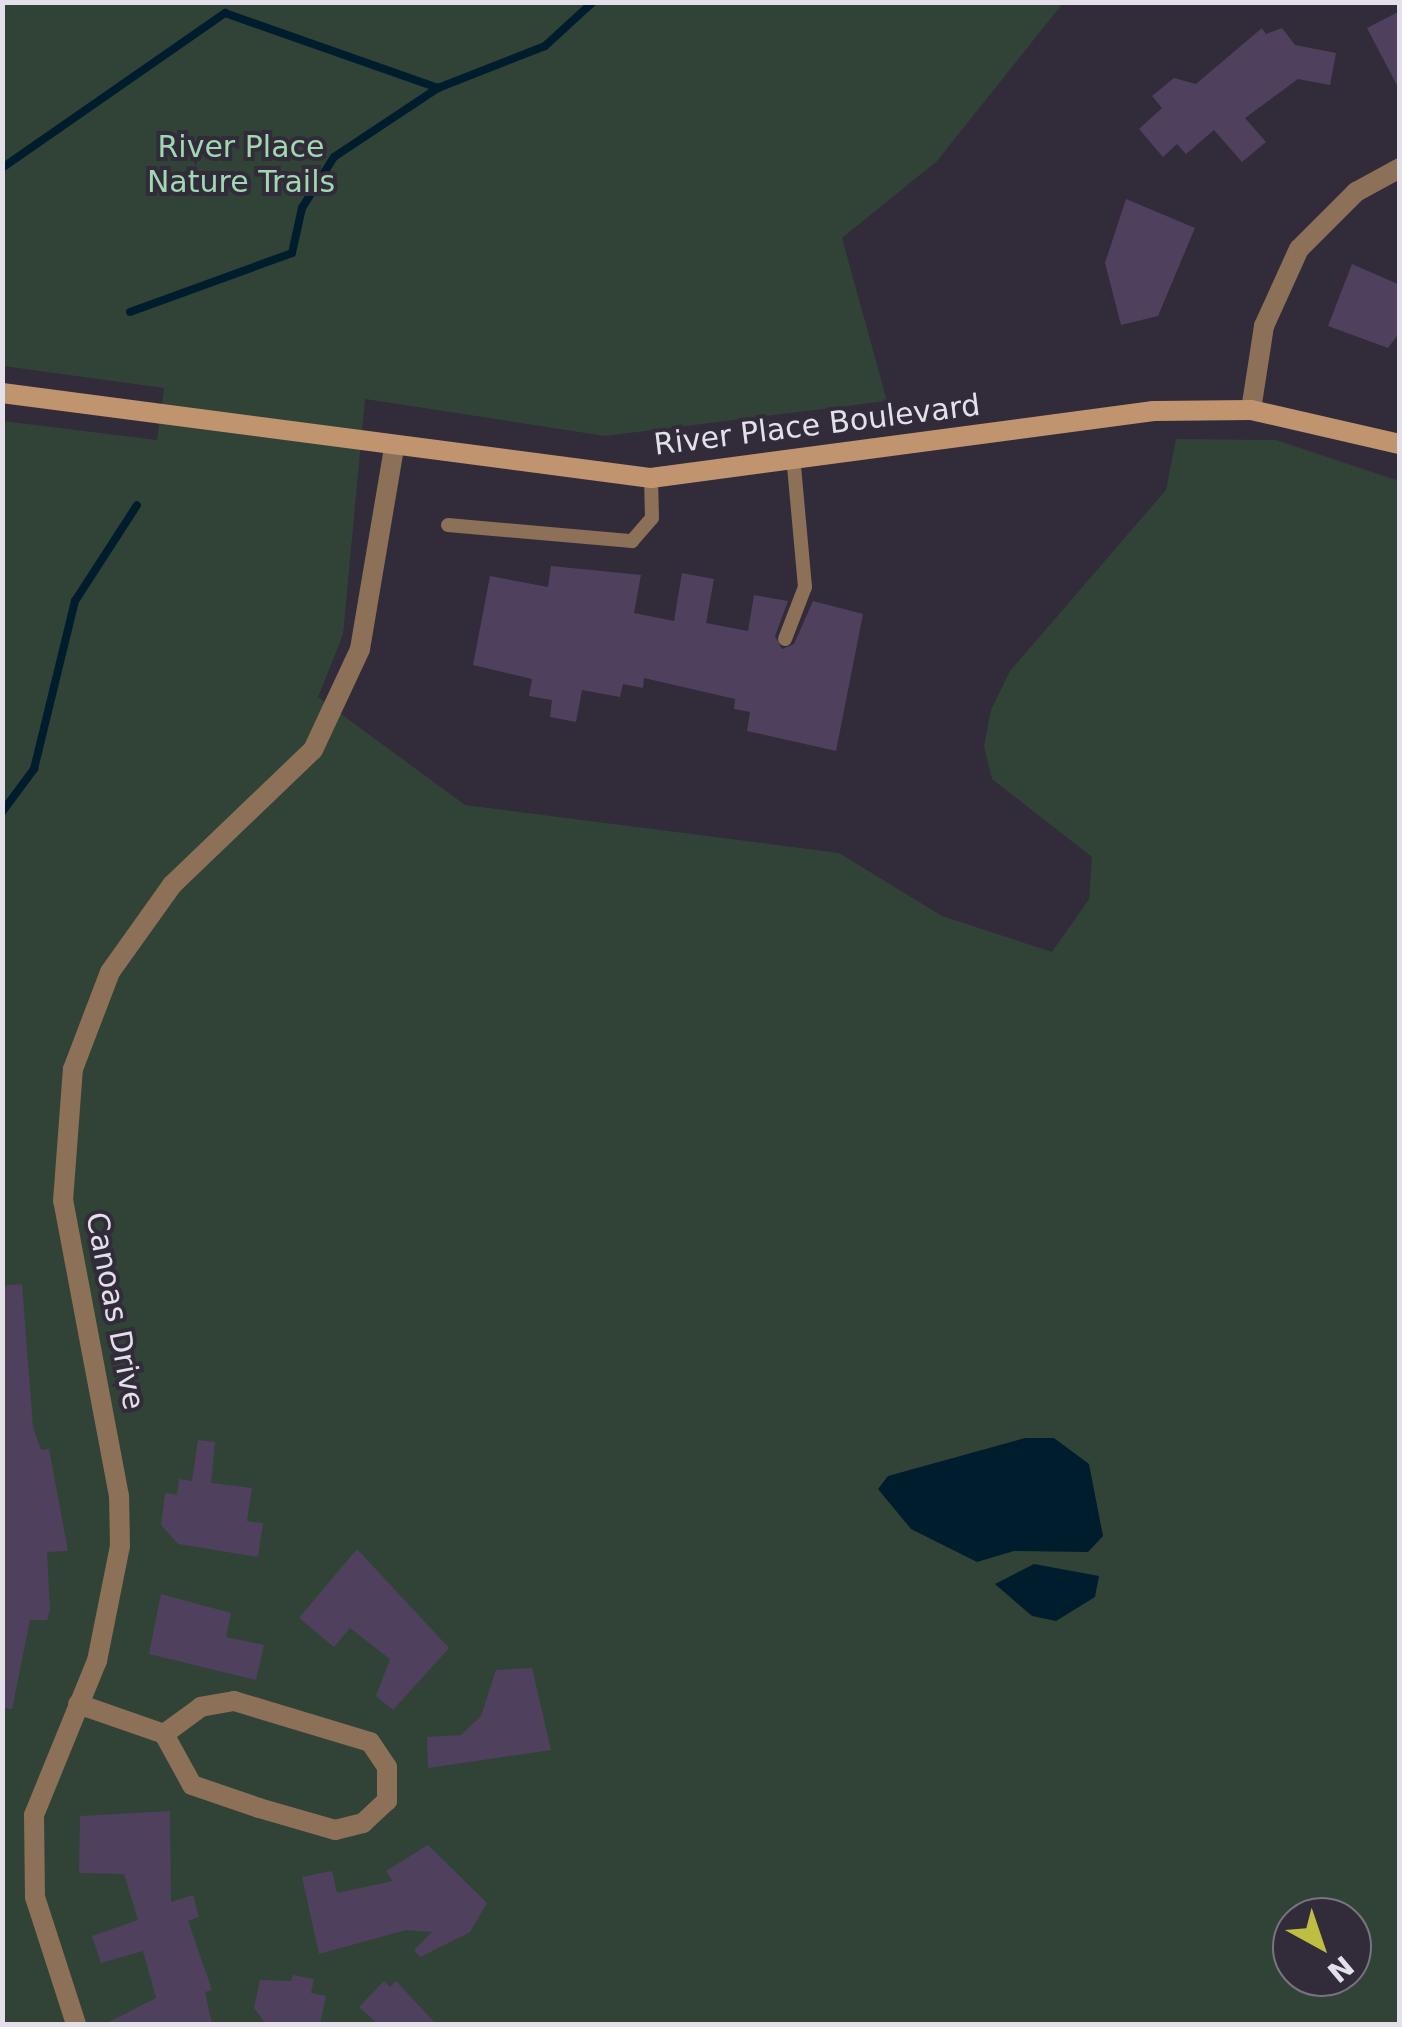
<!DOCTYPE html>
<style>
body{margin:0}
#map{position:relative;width:1402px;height:2027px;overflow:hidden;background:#322b3a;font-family:"DejaVu Sans",sans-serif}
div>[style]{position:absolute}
.green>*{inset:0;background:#304336}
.water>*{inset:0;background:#001d2d}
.stream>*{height:8px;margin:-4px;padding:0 4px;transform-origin:4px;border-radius:4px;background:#001d2d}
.building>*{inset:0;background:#4f415d}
.lane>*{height:14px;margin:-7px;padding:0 7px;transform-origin:7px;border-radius:7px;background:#8c7058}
.street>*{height:20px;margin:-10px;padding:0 10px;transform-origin:10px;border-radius:10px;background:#8c7058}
.secondary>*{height:20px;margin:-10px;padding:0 10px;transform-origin:10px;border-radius:10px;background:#c0946e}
span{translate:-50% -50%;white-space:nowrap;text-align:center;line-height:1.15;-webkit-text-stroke:8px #322b3a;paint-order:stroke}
.park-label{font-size:30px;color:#9fd8b1}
.street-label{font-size:30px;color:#e4e0ea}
.frame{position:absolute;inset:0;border:5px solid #e4e0ea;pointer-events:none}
.north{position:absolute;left:1272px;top:1897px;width:100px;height:100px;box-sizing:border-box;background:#322b3a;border:2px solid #797380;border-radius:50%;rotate:140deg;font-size:28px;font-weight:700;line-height:40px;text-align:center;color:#e4e0ea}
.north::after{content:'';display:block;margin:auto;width:35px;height:45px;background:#bebf42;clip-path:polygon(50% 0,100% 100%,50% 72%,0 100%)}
</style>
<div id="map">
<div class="green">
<div style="clip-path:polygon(evenodd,3px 3px,1063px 3px,937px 161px,842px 238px,887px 401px,605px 436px,365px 399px,343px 635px,318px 697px,465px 805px,839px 853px,942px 916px,1052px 952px,1089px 899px,1092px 857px,992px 779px,984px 746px,991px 710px,1010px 671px,1166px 490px,1176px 439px,1276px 440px,1399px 481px,1399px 2024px,3px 2024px,3px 421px,157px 440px,164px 388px,3px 366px,3px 3px,1292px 1917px,1352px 1917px,1352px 1977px,1292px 1977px,1292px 1917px)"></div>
</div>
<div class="water">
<div style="clip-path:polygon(1025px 1438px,1054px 1438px,1089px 1464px,1103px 1536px,1088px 1552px,1014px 1551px,977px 1562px,911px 1529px,878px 1489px,888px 1476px)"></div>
<div style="clip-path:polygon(1034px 1564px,1099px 1576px,1095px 1597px,1056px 1621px,1032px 1616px,995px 1584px)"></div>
</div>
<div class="stream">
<div style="left:2px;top:168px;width:272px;rotate:-34.8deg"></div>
<div style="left:225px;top:13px;width:226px;rotate:19.4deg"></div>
<div style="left:130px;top:312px;width:172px;rotate:-20deg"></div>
<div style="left:292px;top:253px;width:46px;rotate:-77.5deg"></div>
<div style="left:302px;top:208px;width:60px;rotate:-57.9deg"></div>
<div style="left:334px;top:157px;width:125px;rotate:-33.6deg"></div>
<div style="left:438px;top:88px;width:115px;rotate:-21.4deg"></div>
<div style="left:545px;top:46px;width:65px;rotate:-42.5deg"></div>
<div style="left:2px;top:812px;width:54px;rotate:-53.3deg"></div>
<div style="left:34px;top:769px;width:173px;rotate:-76.3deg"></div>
<div style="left:75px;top:601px;width:114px;rotate:-57.1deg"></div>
</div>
<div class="building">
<div style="clip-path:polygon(1400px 11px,1400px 91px,1367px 28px)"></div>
<div style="clip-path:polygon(1262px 28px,1266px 34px,1282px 28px,1295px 45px,1336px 53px,1330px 85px,1298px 79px,1245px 118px,1266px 142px,1242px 162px,1214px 130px,1186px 154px,1177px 144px,1163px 157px,1139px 129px,1162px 108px,1152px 96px,1174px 78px,1196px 84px)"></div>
<div style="clip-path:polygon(1126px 199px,1195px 228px,1158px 316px,1121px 325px,1105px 263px)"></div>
<div style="clip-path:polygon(1352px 264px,1400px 285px,1400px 332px,1388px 348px,1328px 326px)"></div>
<div style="clip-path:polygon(551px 566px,641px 575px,634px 613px,674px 621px,682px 573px,714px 579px,706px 623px,748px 631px,754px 595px,788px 601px,775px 636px,782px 649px,794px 644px,813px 601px,863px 614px,836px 751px,747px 731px,750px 712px,734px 709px,735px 699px,644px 678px,643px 688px,623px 684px,620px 697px,582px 690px,576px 722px,550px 717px,552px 700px,529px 696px,532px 679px,473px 665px,490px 576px,548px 587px)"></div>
<div style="clip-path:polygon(22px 1284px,33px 1427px,41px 1450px,49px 1449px,68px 1551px,47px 1552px,50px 1609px,47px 1620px,30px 1620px,12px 1709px,2px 1708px,2px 1286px)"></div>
<div style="clip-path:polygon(198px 1440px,215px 1442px,211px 1483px,252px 1488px,247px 1521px,263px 1523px,258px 1557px,178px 1544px,161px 1525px,165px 1493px,177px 1495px,179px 1479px,192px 1481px)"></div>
<div style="clip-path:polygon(357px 1549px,449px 1648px,393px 1710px,376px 1696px,390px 1659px,350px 1628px,334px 1647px,299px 1618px)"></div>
<div style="clip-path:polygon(161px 1594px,231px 1613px,226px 1637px,264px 1645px,256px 1680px,149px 1654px)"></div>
<div style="clip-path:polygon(532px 1668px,551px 1750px,428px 1768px,427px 1737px,461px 1735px,481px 1716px,496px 1670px)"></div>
<div style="clip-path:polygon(170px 1811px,171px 1902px,193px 1895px,199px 1917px,188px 1921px,212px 1990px,205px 1992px,212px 2024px,105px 2024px,156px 1998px,143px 1951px,101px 1963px,92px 1936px,138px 1920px,124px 1874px,79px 1873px,80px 1816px)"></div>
<div style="clip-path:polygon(428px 1845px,487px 1903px,470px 1932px,420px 1957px,414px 1950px,432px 1932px,406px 1930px,319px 1954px,302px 1877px,332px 1871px,337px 1893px,393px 1881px,386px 1871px)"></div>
<div style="clip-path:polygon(293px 1975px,314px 1979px,311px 1993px,326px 1996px,320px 2024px,266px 2024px,254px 2008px,260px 1980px,291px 1981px)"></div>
<div style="clip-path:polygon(384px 1981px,390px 1987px,396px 1981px,436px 2024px,378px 2024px,359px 2007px)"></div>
</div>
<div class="lane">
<div style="left:448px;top:525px;width:185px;rotate:5deg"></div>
<div style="left:632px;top:541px;width:30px;rotate:-49deg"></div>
<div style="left:652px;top:518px;width:40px;rotate:-91.4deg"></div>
<div style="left:785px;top:639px;width:56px;rotate:-69deg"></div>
<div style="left:805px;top:587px;width:122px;rotate:-95.2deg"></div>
</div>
<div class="street">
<div style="left:1251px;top:410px;width:85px;rotate:-81.2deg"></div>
<div style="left:1264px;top:326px;width:85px;rotate:-65.6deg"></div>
<div style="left:1299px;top:249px;width:81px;rotate:-45deg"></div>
<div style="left:1356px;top:192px;width:50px;rotate:-28.6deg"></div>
<div style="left:78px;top:1704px;width:91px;rotate:19.2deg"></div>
<div style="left:164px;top:1734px;width:58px;rotate:61.2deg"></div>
<div style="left:192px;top:1785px;width:71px;rotate:18.9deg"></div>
<div style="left:259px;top:1808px;width:79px;rotate:16.1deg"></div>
<div style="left:335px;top:1830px;width:29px;rotate:-14deg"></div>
<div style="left:363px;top:1823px;width:33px;rotate:-43deg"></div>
<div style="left:387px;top:1801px;width:34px;rotate:-90deg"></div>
<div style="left:387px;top:1767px;width:30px;rotate:-124deg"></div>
<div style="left:370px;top:1742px;width:142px;rotate:-163.2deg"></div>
<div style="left:234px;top:1701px;width:34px;rotate:170deg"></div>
<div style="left:201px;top:1707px;width:46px;rotate:143.9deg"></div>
<div style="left:76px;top:2024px;width:133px;rotate:-107.9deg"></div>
<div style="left:35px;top:1897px;width:82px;rotate:-90.7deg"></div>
<div style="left:34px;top:1815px;width:166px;rotate:-67.8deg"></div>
<div style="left:97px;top:1661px;width:117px;rotate:-78.7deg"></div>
<div style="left:120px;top:1546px;width:50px;rotate:-91.1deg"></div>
<div style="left:119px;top:1496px;width:300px;rotate:-100.7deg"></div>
<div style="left:63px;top:1201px;width:132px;rotate:-85.7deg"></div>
<div style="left:73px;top:1069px;width:104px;rotate:-69.1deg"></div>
<div style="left:110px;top:972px;width:107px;rotate:-54.5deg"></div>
<div style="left:172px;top:885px;width:195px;rotate:-43.8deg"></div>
<div style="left:313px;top:750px;width:111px;rotate:-65deg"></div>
<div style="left:360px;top:649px;width:205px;rotate:-80.4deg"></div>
</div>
<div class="secondary">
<div style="left:2px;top:393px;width:655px;rotate:7.46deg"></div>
<div style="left:651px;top:478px;width:507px;rotate:-7.59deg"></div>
<div style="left:1154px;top:411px;width:97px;rotate:-0.6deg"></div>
<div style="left:1251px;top:410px;width:153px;rotate:12.9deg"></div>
</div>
<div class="park-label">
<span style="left:241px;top:164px">River Place<br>Nature Trails</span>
</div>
<div class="street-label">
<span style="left:817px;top:425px;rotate:-7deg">River Place Boulevard</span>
<span style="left:115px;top:1311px;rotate:79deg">Canoas Drive</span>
</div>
<div class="frame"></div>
<div class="north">N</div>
</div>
